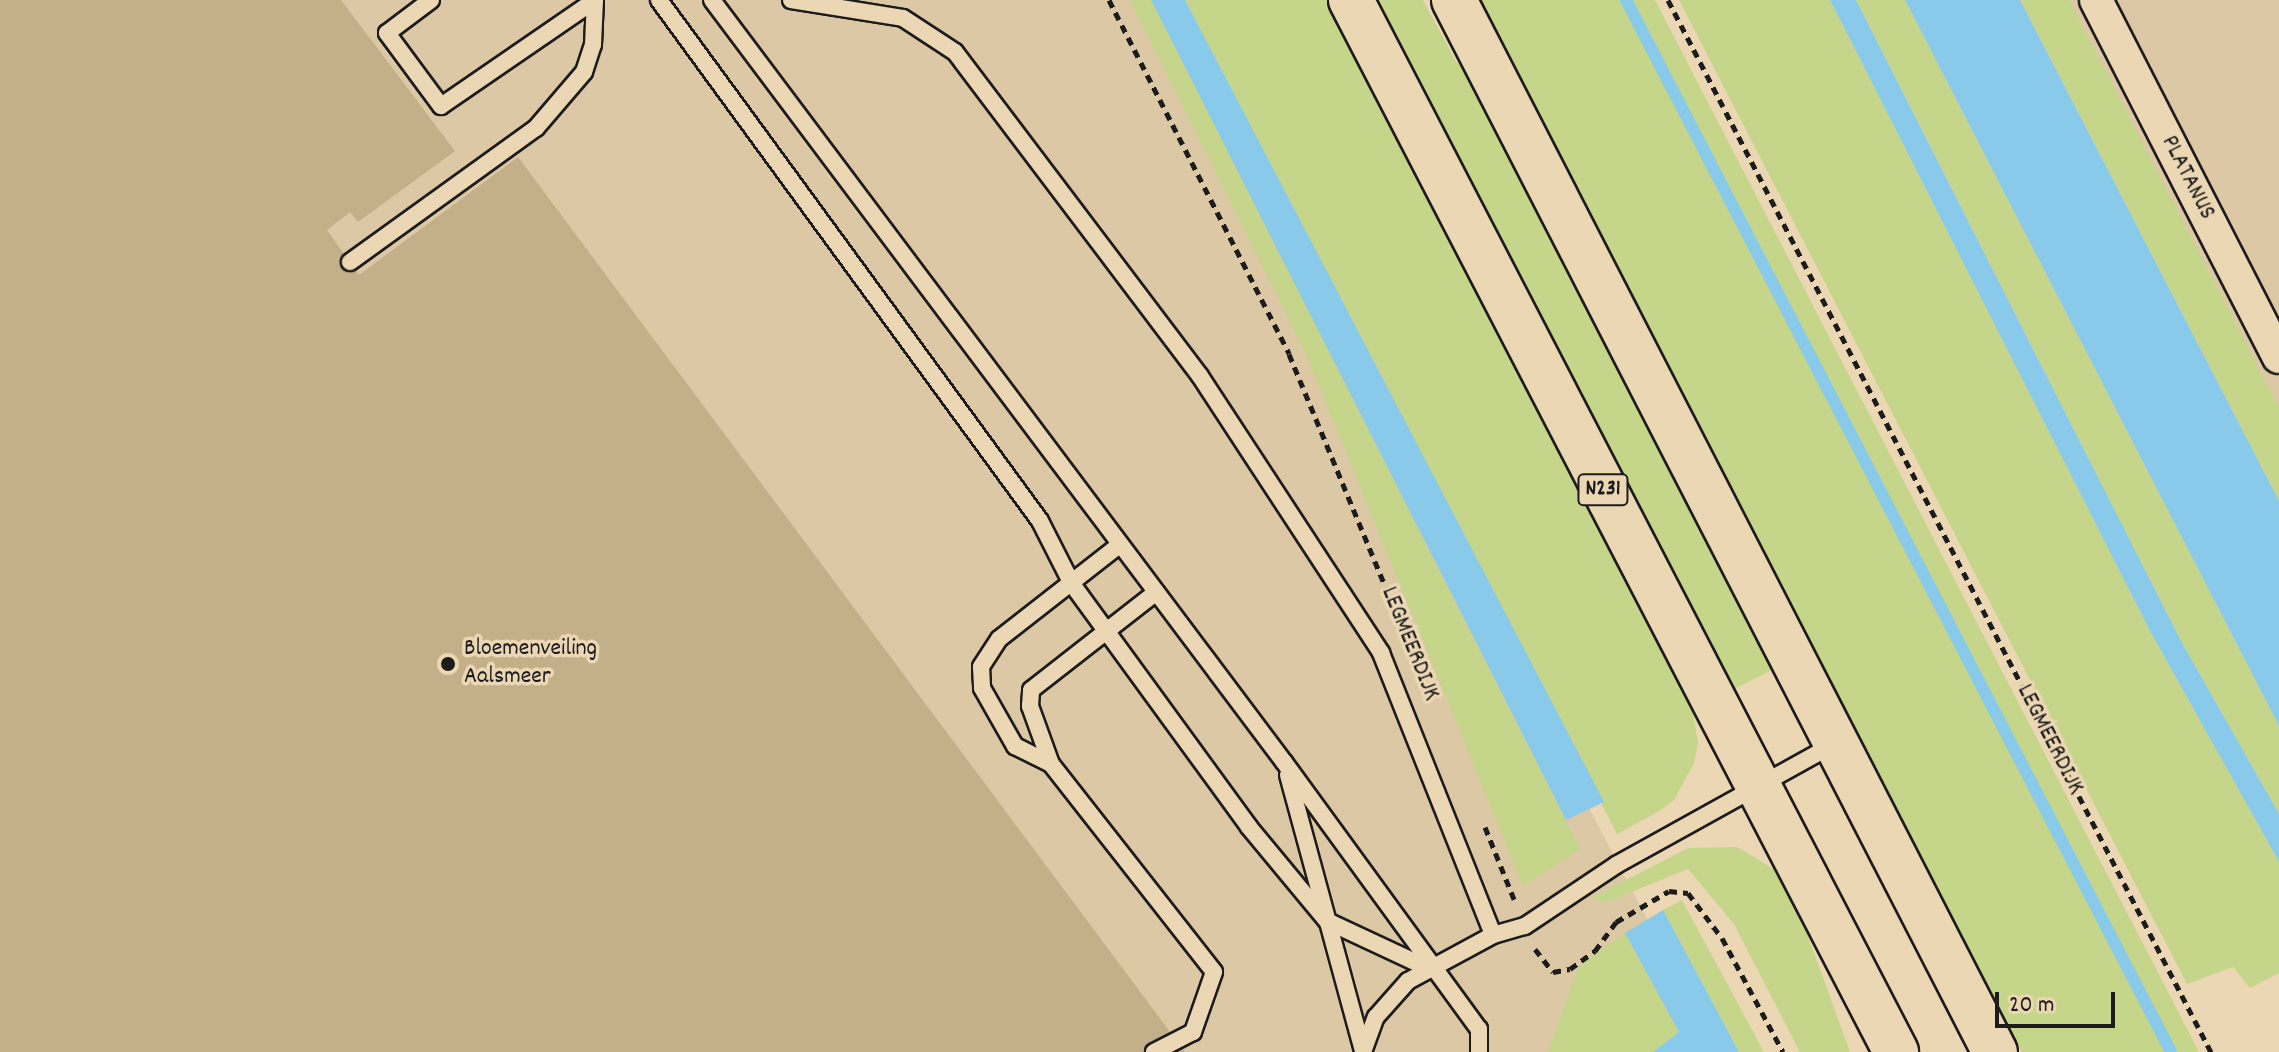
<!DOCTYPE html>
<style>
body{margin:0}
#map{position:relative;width:2279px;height:1052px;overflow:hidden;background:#ecd7b5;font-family:Dekko,sans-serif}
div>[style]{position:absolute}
.built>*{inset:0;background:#dcc8a5}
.green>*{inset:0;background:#c5d589}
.water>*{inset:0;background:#89caea}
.stream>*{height:12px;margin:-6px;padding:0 6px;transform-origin:6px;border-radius:6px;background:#89caea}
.building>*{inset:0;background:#c3af88}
.path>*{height:5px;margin-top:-2.5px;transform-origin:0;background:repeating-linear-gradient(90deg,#1c1c1c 0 8px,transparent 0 14px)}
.roads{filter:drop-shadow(2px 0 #1c1c1c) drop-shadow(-2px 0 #1c1c1c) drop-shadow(0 2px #1c1c1c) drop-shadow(0 -2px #1c1c1c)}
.lane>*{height:16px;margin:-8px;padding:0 8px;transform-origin:8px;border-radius:8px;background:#ecd7b5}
.street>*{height:32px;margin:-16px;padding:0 16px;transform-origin:16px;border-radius:16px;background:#ecd7b5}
.primary>*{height:44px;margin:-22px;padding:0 22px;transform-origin:22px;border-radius:22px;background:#ecd7b5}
.dots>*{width:22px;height:22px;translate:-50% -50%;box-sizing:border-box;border:4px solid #ecd7b5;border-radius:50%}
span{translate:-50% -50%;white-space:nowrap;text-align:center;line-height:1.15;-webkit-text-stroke:7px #ecd7b5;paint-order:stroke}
.shield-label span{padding:2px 6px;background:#ecd7b5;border:2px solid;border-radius:6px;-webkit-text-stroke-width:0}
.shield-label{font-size:22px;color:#1c1c1c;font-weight:700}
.street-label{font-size:24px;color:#1c1c1c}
.poi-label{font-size:24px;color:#1c1c1c}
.left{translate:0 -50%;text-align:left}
.scale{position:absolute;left:1995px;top:992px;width:120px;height:36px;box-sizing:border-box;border:4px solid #1c1c1c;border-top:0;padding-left:10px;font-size:24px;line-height:28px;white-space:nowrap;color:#1c1c1c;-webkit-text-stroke:6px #ecd7b5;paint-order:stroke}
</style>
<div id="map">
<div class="built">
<div style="clip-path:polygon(0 0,1169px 0,1716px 1052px,0 1052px)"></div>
<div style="clip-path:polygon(2045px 0,2279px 0,2279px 463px)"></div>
</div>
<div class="green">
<div style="clip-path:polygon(1130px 0,1151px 0,1580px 849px,1523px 886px,1306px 354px)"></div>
<div style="clip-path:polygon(1185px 0,1330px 0,1691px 699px,1698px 743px,1694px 763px,1674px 800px,1661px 810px,1617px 834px)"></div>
<div style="clip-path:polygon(1379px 0,1423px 0,1457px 63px,1463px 61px,1776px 668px,1734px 689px)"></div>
<div style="clip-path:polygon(1481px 0,1655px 0,2199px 1052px,2022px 1052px)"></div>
<div style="clip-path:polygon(1679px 0,1830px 0,2150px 631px,2279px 862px,2279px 973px,2250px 988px,2233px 967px,2187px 984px)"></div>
<div style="clip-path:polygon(1856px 0,1905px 0,2279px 726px,2279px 814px,2181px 641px)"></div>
<div style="clip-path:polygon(2020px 0,2069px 0,2279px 408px,2279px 501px)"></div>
<div style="clip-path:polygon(1737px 847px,1779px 872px,1794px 898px,1850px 1052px,1800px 1052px,1734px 924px,1688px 869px,1604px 903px,1593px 897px,1688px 848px)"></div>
<div style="clip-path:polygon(1682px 900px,1764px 1052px,1739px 1052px,1663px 910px)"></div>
<div style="clip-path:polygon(1625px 933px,1679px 1033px,1653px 1052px,1548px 1052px,1579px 966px)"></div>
</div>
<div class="water">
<div style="clip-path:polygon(1151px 0,1185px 0,1604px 802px,1566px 820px)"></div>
<div style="clip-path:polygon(1830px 0,1856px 0,2181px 641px,2279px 814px,2279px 862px,2150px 631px)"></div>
<div style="clip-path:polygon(1905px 0,2020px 0,2279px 501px,2279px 726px)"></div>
<div style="clip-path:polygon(1663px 910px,1739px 1052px,1653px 1052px,1679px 1032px,1625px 933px)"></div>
</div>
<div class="stream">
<div style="left:1626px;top:0;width:1185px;rotate:62.61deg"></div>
</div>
<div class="building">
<div style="clip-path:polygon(0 0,341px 0,455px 151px,358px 222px,350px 212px,327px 230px,359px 275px,518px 157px,1185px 1052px,0 1052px)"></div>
</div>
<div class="path">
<div style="left:1109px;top:0;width:397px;rotate:63deg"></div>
<div style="left:1289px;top:354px;width:298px;rotate:67.5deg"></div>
<div style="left:1668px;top:0;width:1184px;rotate:62.7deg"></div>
<div style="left:1485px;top:827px;width:78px;rotate:68.1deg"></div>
<div style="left:1535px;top:949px;width:29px;rotate:52deg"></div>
<div style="left:1553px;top:972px;width:17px;rotate:-10deg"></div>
<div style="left:1570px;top:969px;width:31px;rotate:-36deg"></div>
<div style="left:1595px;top:951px;width:36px;rotate:-54deg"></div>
<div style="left:1616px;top:922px;width:61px;rotate:-30.3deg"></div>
<div style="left:1669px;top:891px;width:19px;rotate:6deg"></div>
<div style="left:1688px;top:893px;width:56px;rotate:52.9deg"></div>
<div style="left:1722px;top:938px;width:129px;rotate:61.8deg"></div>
</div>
<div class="roads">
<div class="lane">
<div style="left:431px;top:0;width:55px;rotate:143.1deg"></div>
<div style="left:387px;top:33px;width:91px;rotate:53.5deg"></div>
<div style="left:441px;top:106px;width:187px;rotate:-34.5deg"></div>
<div style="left:659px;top:0;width:645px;rotate:53.82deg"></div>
<div style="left:1040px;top:521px;width:71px;rotate:63.1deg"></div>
<div style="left:1072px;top:584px;width:301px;rotate:53.9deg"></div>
<div style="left:1249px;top:827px;width:122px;rotate:50.3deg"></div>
<div style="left:1327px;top:921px;width:114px;rotate:25deg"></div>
<div style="left:712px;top:0;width:953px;rotate:53.11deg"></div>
<div style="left:1284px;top:762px;width:331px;rotate:53.9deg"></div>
<div style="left:1479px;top:1029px;width:23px;rotate:90deg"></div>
<div style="left:791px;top:0;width:113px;rotate:9.1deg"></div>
<div style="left:903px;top:18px;width:62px;rotate:33.2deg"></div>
<div style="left:955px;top:52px;width:406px;rotate:52.9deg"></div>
<div style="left:1200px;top:376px;width:331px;rotate:56.8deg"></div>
<div style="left:1381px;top:653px;width:303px;rotate:68.3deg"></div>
<div style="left:350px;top:262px;width:229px;rotate:-35.8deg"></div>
<div style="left:536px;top:128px;width:74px;rotate:-49.4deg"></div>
<div style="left:584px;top:72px;width:28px;rotate:-72deg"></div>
<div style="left:593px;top:45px;width:45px;rotate:-87.5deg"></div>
<div style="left:1118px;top:546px;width:151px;rotate:142deg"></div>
<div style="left:999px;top:639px;width:33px;rotate:123deg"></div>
<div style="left:981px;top:667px;width:21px;rotate:87deg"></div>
<div style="left:982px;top:688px;width:67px;rotate:60.4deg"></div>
<div style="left:1015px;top:746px;width:40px;rotate:26.6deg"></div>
<div style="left:1051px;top:764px;width:264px;rotate:51.9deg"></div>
<div style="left:1214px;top:972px;width:64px;rotate:109.3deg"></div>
<div style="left:1193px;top:1032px;width:44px;rotate:152.9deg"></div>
<div style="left:1051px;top:764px;width:62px;rotate:-109.9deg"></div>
<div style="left:1030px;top:706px;width:16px;rotate:-86deg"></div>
<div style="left:1031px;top:690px;width:157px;rotate:-38deg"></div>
<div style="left:1288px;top:775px;width:286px;rotate:74.8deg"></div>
<div style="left:1363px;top:1052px;width:37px;rotate:-70deg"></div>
<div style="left:1376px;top:1017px;width:48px;rotate:-48.4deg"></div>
<div style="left:1408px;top:981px;width:97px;rotate:-28.4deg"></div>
<div style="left:1493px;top:935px;width:33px;rotate:-16deg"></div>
<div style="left:1525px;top:926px;width:110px;rotate:-33.8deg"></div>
<div style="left:1616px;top:865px;width:249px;rotate:-29deg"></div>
</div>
<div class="street">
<div style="left:2096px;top:0;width:401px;rotate:62.9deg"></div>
</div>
<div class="primary">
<div style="left:1351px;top:0;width:1185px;rotate:62.61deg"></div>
<div style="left:1454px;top:0;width:1183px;rotate:62.79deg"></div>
</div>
</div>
<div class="dots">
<div style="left:448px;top:664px;background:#1c1c1c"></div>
</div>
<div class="shield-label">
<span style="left:1603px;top:490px">N231</span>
</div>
<div class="street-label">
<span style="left:2187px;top:178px;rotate:63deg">PLATANUS</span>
<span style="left:1409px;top:644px;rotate:68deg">LEGMEERDIJK</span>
<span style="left:2049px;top:740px;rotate:63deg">LEGMEERDIJK</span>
</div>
<div class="poi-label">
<span class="left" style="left:464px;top:664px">Bloemenveiling<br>Aalsmeer</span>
</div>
<div class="scale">20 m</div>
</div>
